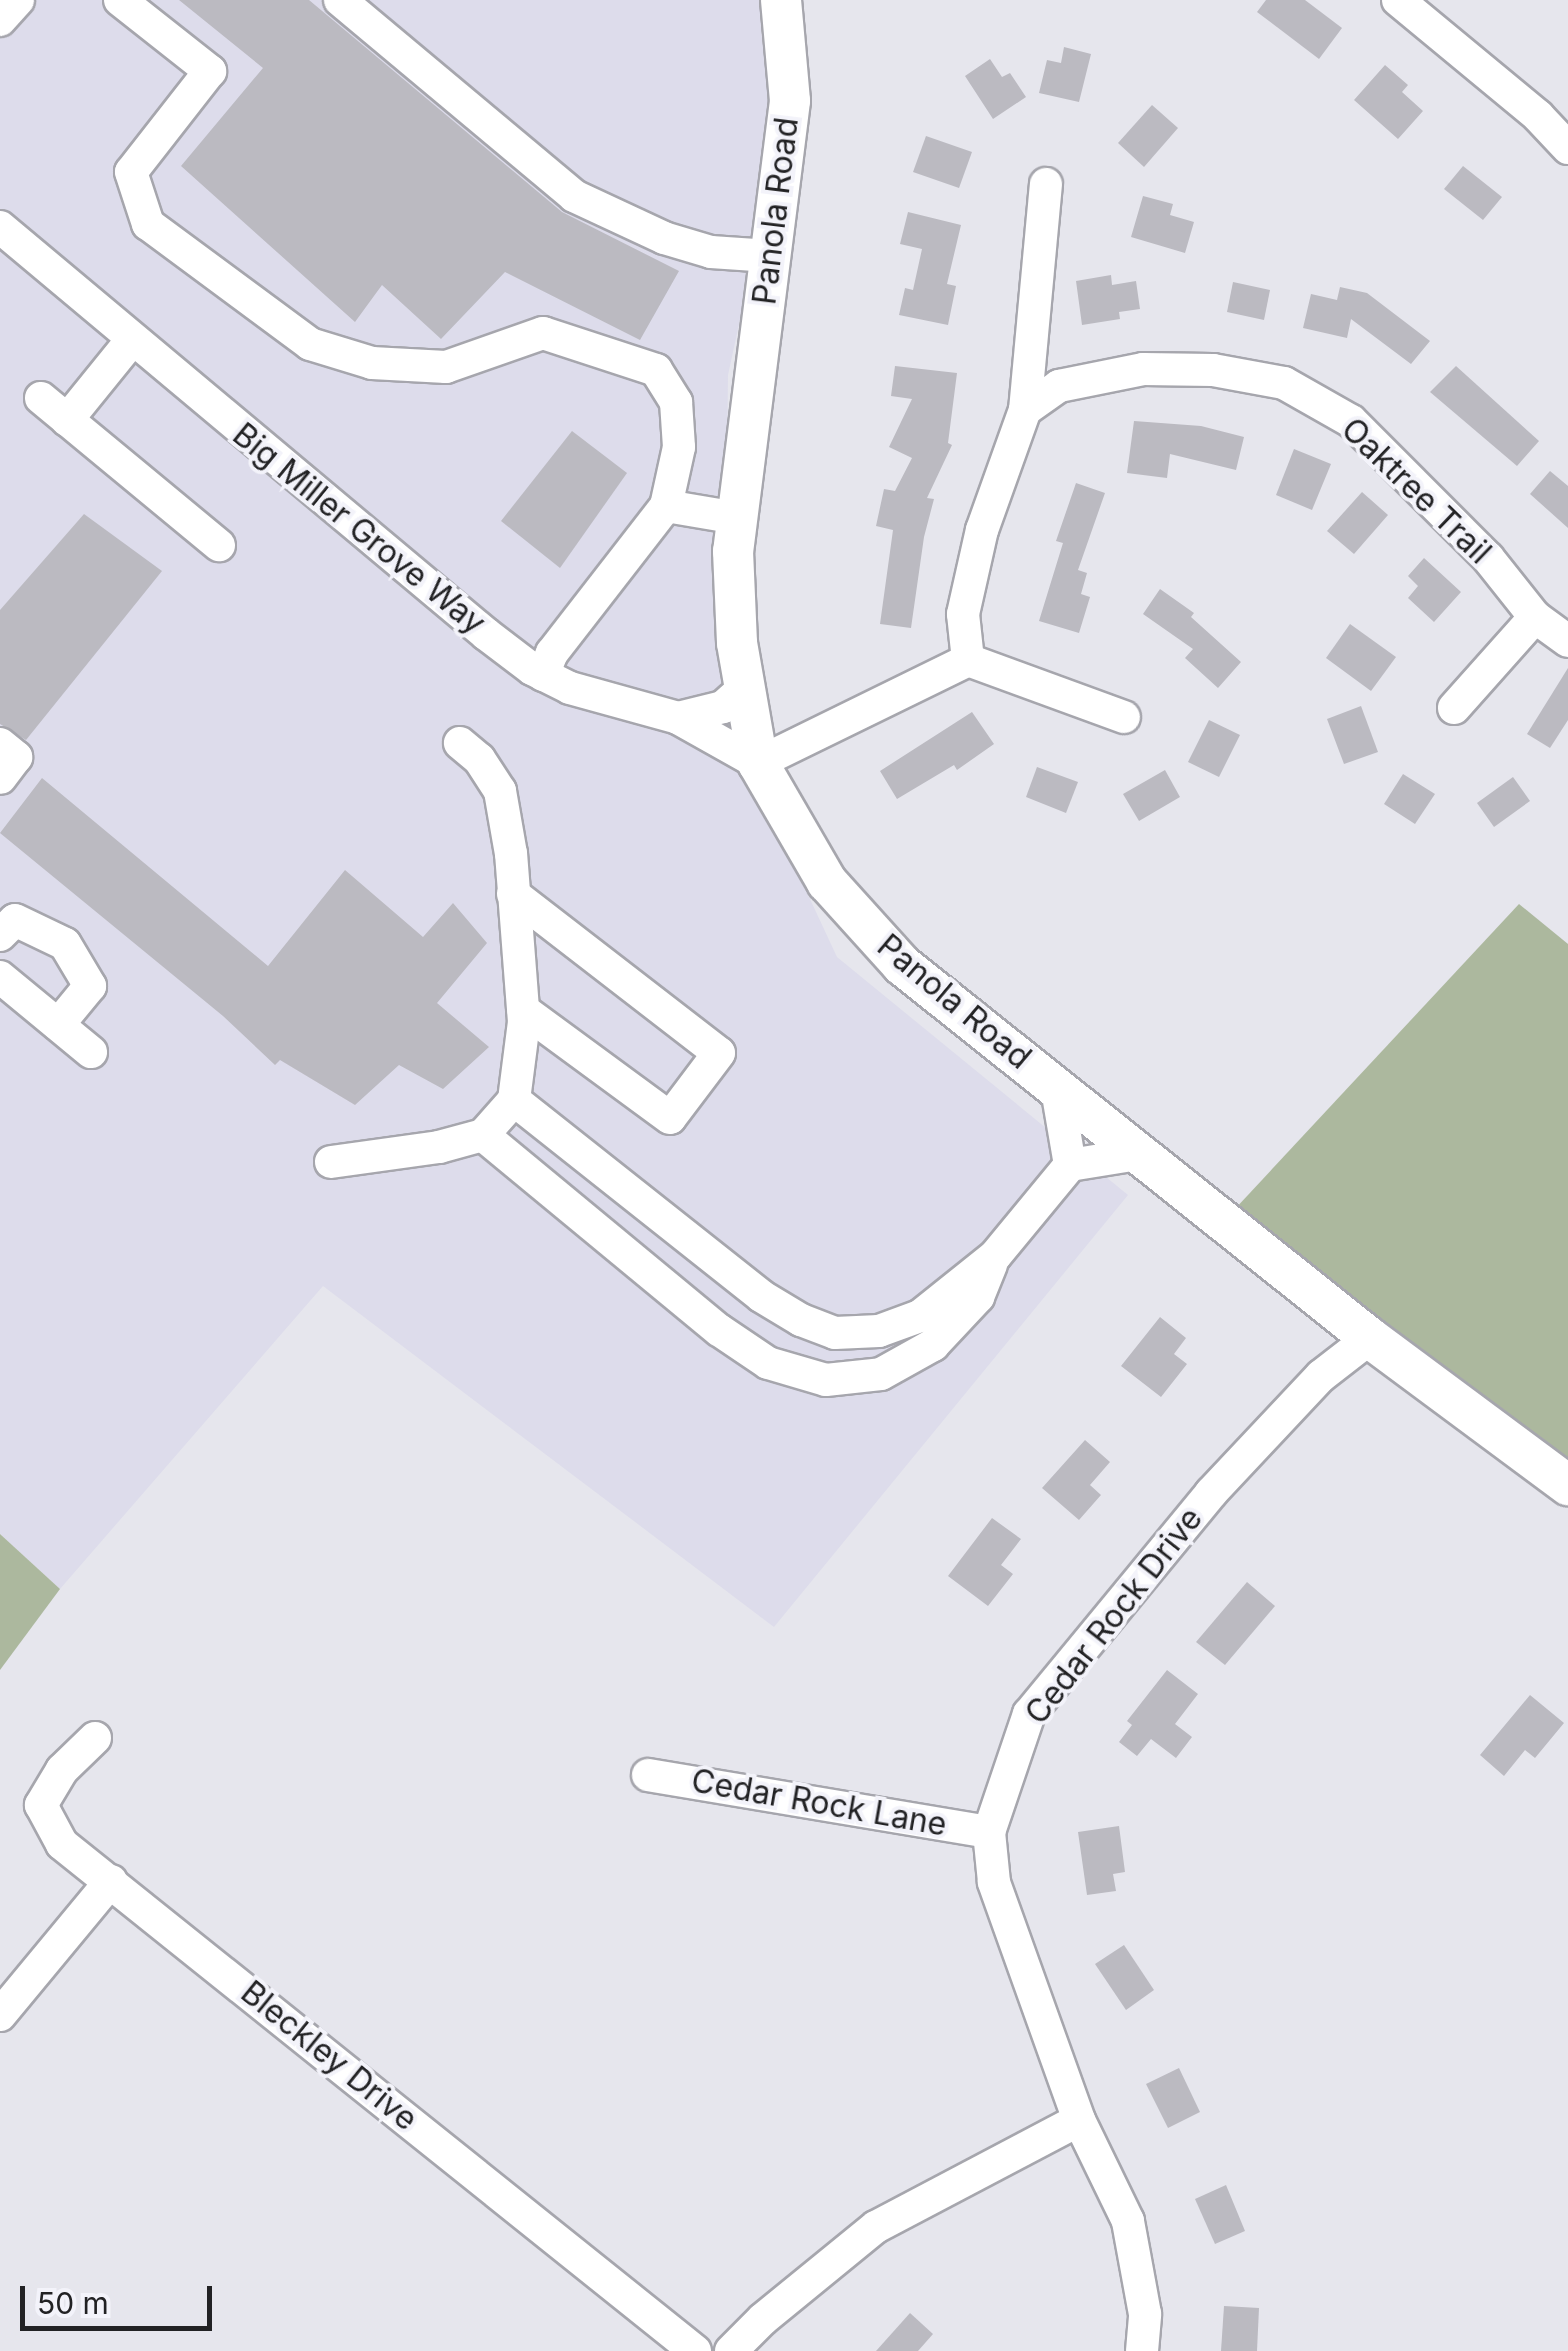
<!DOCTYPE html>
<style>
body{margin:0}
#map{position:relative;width:1568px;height:2351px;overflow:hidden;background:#e6e6ed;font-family:Inter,sans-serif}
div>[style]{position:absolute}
.built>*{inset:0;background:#dddceb}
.green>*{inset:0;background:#acb89e}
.building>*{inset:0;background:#bbbac1}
.roads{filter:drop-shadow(2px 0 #a6a6ad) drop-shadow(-2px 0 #a6a6ad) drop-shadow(0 2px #a6a6ad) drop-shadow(0 -2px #a6a6ad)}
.minor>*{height:32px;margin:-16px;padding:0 16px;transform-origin:16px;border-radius:16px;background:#fff}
.major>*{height:40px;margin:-20px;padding:0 20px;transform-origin:20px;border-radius:20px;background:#fff}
span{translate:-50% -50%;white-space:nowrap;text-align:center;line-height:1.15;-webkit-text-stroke:8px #f3f3fa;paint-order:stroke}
.street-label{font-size:32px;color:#222224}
.scale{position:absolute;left:20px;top:2286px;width:192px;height:45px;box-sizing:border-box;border:5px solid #222224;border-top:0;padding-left:12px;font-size:30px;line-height:35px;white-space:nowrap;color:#222224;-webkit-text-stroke:8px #f3f3fa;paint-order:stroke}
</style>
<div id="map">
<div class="built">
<div style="clip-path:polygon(0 0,769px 0,796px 61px,728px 375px,727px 466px,755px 781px,837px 957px,1128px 1195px,774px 1627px,323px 1286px,60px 1589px,0 1534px)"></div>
</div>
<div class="green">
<div style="clip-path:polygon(1519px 904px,1568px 944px,1568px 1469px,1234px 1210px)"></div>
<div style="clip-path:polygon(0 1534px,60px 1589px,0 1670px)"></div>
</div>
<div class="building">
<div style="clip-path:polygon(179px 0,309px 0,562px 212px,679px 271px,640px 340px,505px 272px,441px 339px,382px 285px,355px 322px,181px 166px,263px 68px)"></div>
<div style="clip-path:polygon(1266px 0,1305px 0,1342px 28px,1319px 59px,1257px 12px)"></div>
<div style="clip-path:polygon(1064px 47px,1091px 54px,1079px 102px,1039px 93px,1047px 60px,1061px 63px)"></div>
<div style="clip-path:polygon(990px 59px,1002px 77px,1010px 73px,1026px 97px,993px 119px,965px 76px)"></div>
<div style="clip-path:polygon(1385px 65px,1408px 85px,1402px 92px,1423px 111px,1398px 139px,1354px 100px)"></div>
<div style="clip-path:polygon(1152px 105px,1178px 128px,1144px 167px,1118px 143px)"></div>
<div style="clip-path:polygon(926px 136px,972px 152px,959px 188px,913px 172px)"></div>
<div style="clip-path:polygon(1463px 166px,1502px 197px,1483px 220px,1444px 189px)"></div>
<div style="clip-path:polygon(1143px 196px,1173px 204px,1170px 215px,1194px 222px,1185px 253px,1131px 237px)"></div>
<div style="clip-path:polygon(908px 212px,961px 225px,947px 284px,956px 286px,948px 325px,899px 315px,905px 288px,913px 290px,922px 249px,900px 244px)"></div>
<div style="clip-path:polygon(1111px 275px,1112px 285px,1136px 281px,1140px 309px,1119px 312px,1120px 319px,1082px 325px,1076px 281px)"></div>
<div style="clip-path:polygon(1233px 282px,1270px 290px,1264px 320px,1227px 312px)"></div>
<div style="clip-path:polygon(1340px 287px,1367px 293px,1430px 341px,1411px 364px,1351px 319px,1347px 338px,1303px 328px,1311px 294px,1337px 300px)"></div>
<div style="clip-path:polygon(895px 366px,957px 373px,948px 443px,952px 445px,927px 498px,934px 499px,924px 537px,911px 628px,880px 624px,893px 530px,876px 526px,884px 489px,895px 491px,912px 458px,889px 447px,912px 399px,891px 396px)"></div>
<div style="clip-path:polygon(1456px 366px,1539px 441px,1517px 466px,1430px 392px)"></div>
<div style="clip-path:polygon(1134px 421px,1201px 426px,1244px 437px,1236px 470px,1170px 454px,1167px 478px,1127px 473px)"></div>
<div style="clip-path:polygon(572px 431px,627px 473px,560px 568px,501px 521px)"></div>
<div style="clip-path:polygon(1294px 449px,1331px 464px,1312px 510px,1276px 495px)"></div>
<div style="clip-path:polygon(1550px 471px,1568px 486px,1568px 528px,1530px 494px)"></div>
<div style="clip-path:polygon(1076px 483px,1105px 493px,1078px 570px,1087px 573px,1081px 594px,1090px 597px,1079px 633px,1039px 621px,1063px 543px,1056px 541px)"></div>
<div style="clip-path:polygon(1362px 492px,1388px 515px,1354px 554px,1327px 531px)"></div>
<div style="clip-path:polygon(84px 514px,162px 571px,26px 740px,0 724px,0 610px)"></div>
<div style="clip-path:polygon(1424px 558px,1461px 592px,1434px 622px,1408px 598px,1418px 586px,1408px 576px)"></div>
<div style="clip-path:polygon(1160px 589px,1194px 613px,1191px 617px,1241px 662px,1218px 688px,1185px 658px,1193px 649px,1143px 614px)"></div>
<div style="clip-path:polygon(1350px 624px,1396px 657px,1371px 691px,1326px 658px)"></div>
<div style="clip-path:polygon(1568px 668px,1568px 720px,1550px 748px,1527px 734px)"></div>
<div style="clip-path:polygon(1361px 706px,1378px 752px,1344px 764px,1327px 719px)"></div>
<div style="clip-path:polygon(972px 712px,994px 744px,957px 770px,954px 765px,897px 799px,880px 771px)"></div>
<div style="clip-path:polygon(1209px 720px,1240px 735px,1219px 777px,1188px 762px)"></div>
<div style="clip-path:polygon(1037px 767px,1078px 782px,1066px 813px,1026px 797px)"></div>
<div style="clip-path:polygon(1165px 770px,1180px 797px,1139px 821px,1123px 794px)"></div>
<div style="clip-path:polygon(1403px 774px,1435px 794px,1415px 824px,1384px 804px)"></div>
<div style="clip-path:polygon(1513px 777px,1530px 801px,1494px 827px,1477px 803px)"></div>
<div style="clip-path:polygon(42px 778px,268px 966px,345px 870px,423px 937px,453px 903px,487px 943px,437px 1003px,489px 1047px,443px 1089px,399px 1065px,355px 1105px,280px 1060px,275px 1065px,223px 1016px,0 833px)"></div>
<div style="clip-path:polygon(1160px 1317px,1186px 1338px,1174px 1354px,1187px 1364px,1161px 1397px,1121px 1366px)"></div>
<div style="clip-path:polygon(1085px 1440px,1110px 1462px,1090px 1485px,1101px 1495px,1079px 1520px,1042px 1488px)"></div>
<div style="clip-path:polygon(992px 1518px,1021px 1539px,1001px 1565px,1013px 1574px,988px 1606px,948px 1576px)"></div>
<div style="clip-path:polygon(1247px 1582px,1275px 1606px,1225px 1665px,1196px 1642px)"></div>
<div style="clip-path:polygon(1167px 1670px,1198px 1694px,1175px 1724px,1192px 1737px,1176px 1758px,1151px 1739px,1137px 1756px,1119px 1742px,1132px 1725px,1127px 1721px)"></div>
<div style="clip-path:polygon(1530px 1695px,1564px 1723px,1535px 1758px,1525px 1750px,1504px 1776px,1480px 1755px)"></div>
<div style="clip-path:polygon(1119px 1826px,1125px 1872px,1113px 1874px,1116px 1891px,1087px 1895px,1078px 1832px)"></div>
<div style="clip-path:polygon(1124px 1945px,1154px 1990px,1126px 2010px,1095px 1964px)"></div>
<div style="clip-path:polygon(1179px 2068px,1200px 2112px,1168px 2128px,1146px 2084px)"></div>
<div style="clip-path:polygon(1226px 2185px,1245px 2231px,1215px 2244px,1195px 2199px)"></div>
<div style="clip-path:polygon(1224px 2306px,1259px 2308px,1257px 2351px,1221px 2351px)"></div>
<div style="clip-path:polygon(910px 2313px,933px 2334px,918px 2351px,876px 2351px)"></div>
</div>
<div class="roads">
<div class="minor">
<div style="left:120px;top:0;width:115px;rotate:38.3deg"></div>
<div style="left:210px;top:71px;width:128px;rotate:128deg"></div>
<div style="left:131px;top:172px;width:55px;rotate:71.9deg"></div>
<div style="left:148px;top:224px;width:202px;rotate:36.5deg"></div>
<div style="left:310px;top:344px;width:65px;rotate:17deg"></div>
<div style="left:372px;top:363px;width:74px;rotate:3.1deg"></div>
<div style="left:446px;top:367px;width:103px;rotate:-19.3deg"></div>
<div style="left:543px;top:333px;width:119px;rotate:18.1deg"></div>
<div style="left:656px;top:370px;width:38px;rotate:58deg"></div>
<div style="left:676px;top:402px;width:45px;rotate:86.2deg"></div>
<div style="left:679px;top:447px;width:60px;rotate:102.4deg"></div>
<div style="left:666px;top:506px;width:72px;rotate:9.6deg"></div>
<div style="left:340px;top:0;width:305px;rotate:39.9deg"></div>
<div style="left:574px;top:196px;width:99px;rotate:25deg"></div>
<div style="left:664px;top:238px;width:49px;rotate:16.6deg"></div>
<div style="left:711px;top:252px;width:59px;rotate:3.9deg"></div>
<div style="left:1398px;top:0;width:182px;rotate:39.6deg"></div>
<div style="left:1538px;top:116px;width:44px;rotate:46.8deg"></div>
<div style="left:0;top:20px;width:27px;rotate:-48deg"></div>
<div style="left:0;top:227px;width:634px;rotate:39.94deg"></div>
<div style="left:486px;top:634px;width:58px;rotate:37.3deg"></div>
<div style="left:532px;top:669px;width:42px;rotate:26.6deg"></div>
<div style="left:570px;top:688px;width:112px;rotate:15.5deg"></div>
<div style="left:678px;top:718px;width:92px;rotate:29.4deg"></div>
<div style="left:758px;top:763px;width:234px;rotate:-26.1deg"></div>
<div style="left:41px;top:398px;width:231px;rotate:39.6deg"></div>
<div style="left:1025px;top:410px;width:227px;rotate:-84.7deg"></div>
<div style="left:67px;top:420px;width:102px;rotate:-51deg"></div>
<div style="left:968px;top:660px;width:46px;rotate:-96.2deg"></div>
<div style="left:963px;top:614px;width:86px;rotate:-77.3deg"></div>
<div style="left:982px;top:530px;width:127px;rotate:-70.3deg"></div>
<div style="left:1025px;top:410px;width:42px;rotate:-35.2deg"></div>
<div style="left:1059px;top:386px;width:86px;rotate:-11.4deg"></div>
<div style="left:1143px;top:369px;width:70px;rotate:0.8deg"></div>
<div style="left:1213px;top:370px;width:72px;rotate:10.4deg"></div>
<div style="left:1284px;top:383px;width:77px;rotate:29.6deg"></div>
<div style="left:1351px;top:421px;width:194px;rotate:45deg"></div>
<div style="left:1488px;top:558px;width:75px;rotate:51.5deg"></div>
<div style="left:1535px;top:617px;width:41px;rotate:36deg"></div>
<div style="left:968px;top:660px;width:166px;rotate:20.1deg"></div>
<div style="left:543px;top:675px;width:24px;rotate:-68deg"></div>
<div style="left:552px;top:653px;width:186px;rotate:-52.2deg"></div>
<div style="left:1454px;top:708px;width:122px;rotate:-48.3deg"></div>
<div style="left:678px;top:718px;width:46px;rotate:-13.7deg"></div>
<div style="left:723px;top:707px;width:30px;rotate:-42deg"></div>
<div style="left:0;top:744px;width:21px;rotate:39deg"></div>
<div style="left:16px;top:757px;width:26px;rotate:127deg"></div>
<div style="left:513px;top:894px;width:260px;rotate:37.7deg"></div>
<div style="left:719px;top:1053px;width:81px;rotate:127deg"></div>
<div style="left:670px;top:1118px;width:182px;rotate:-143.7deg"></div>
<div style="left:0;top:935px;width:21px;rotate:-45deg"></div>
<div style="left:15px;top:920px;width:55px;rotate:25.6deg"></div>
<div style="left:65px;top:944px;width:49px;rotate:59.2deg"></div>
<div style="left:90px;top:986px;width:50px;rotate:129.4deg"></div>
<div style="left:0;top:977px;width:118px;rotate:39.5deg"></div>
<div style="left:1057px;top:1089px;width:77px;rotate:80.3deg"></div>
<div style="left:514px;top:1100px;width:315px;rotate:38.4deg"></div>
<div style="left:761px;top:1296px;width:47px;rotate:31deg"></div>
<div style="left:801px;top:1320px;width:36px;rotate:21deg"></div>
<div style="left:835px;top:1333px;width:44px;rotate:-2.6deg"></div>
<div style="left:879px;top:1331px;width:44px;rotate:-20.1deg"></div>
<div style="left:920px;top:1316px;width:96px;rotate:-38.7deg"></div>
<div style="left:995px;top:1256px;width:118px;rotate:-50.5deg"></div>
<div style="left:1070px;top:1165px;width:69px;rotate:-9.2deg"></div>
<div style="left:483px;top:1135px;width:306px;rotate:39.6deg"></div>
<div style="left:719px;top:1330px;width:59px;rotate:34deg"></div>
<div style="left:768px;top:1363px;width:60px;rotate:16.3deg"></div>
<div style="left:826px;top:1380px;width:55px;rotate:-6.2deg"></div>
<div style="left:881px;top:1374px;width:60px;rotate:-29.1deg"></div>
<div style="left:933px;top:1345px;width:66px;rotate:-46.8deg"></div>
<div style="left:978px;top:1297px;width:35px;rotate:-68deg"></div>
<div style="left:331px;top:1162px;width:109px;rotate:-7.9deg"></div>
<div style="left:439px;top:1147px;width:46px;rotate:-15.3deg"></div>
<div style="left:483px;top:1135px;width:47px;rotate:-48.5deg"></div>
<div style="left:514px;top:1100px;width:79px;rotate:-82.7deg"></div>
<div style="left:524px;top:1022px;width:169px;rotate:-94.4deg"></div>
<div style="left:511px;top:854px;width:64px;rotate:-99.9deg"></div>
<div style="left:500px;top:791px;width:38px;rotate:-123deg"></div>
<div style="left:479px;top:759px;width:25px;rotate:-140deg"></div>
<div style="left:95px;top:1738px;width:46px;rotate:135.9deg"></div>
<div style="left:62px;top:1770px;width:41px;rotate:121deg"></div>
<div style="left:41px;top:1805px;width:44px;rotate:61.7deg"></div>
<div style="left:62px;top:1844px;width:811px;rotate:38.69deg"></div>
<div style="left:648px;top:1775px;width:346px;rotate:9.5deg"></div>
<div style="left:0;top:2015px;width:174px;rotate:-50.4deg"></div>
<div style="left:731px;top:2351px;width:45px;rotate:-45deg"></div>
<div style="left:763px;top:2319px;width:146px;rotate:-39.2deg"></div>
<div style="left:876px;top:2227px;width:229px;rotate:-27.8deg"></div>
<div style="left:1142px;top:2351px;width:37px;rotate:-85deg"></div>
<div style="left:1145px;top:2314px;width:95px;rotate:-100.4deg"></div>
<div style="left:1128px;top:2221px;width:112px;rotate:-115.9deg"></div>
<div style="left:1079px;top:2120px;width:253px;rotate:-109.7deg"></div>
<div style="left:994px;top:1882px;width:50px;rotate:-95.7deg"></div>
<div style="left:989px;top:1832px;width:125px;rotate:-71.3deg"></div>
<div style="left:1029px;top:1714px;width:286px;rotate:-50.5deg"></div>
<div style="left:1211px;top:1493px;width:161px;rotate:-46.8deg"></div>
<div style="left:1321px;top:1376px;width:62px;rotate:-37.8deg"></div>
</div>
<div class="major">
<div style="left:781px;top:0;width:101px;rotate:84.9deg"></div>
<div style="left:790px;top:101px;width:454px;rotate:97.2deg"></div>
<div style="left:733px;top:551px;width:92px;rotate:87.5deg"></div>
<div style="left:737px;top:643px;width:122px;rotate:80.1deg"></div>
<div style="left:758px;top:763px;width:138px;rotate:59.9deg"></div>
<div style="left:827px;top:882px;width:112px;rotate:47.9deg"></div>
<div style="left:902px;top:965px;width:598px;rotate:38.56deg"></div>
<div style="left:1370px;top:1338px;width:247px;rotate:36.6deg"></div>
</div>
</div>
<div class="street-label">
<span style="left:776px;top:211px;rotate:-83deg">Panola Road</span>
<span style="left:1416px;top:491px;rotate:44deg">Oaktree Trail</span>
<span style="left:359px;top:529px;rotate:39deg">Big Miller Grove Way</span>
<span style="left:954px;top:1002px;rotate:40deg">Panola Road</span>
<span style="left:1114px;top:1616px;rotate:-52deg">Cedar Rock Drive</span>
<span style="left:819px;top:1803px;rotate:10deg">Cedar Rock Lane</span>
<span style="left:329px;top:2056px;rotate:39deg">Bleckley Drive</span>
</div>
<div class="scale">50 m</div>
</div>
